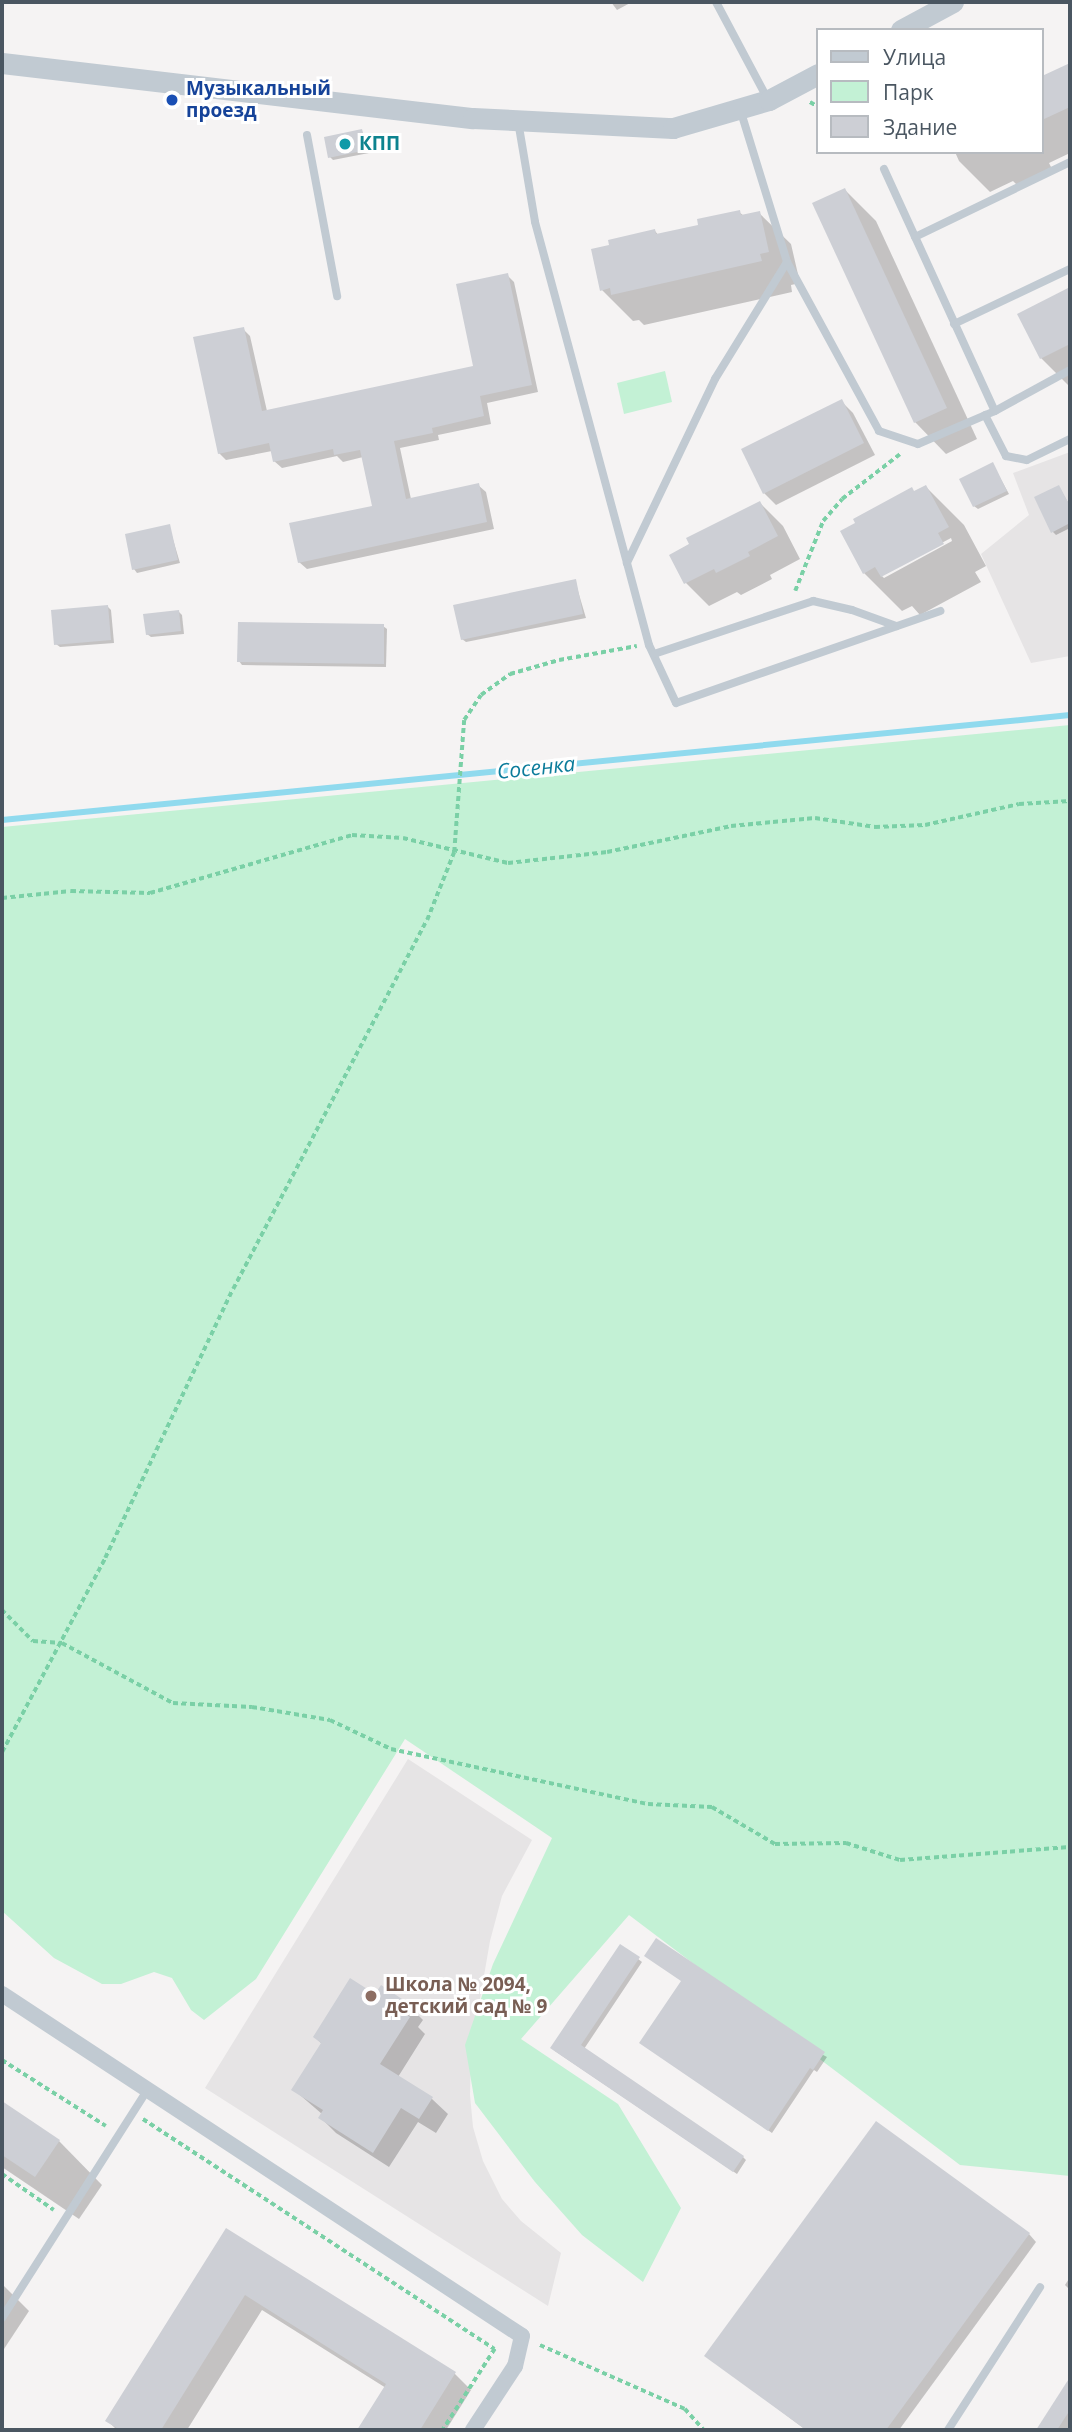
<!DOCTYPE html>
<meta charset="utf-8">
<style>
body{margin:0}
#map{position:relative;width:1072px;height:2432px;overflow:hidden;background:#f5f3f3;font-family:"Open Sans",sans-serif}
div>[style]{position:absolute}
.education>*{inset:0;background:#e6e4e5}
.green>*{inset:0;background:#c3f1d5}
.shadow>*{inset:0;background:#0003}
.stream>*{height:6px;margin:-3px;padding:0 3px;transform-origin:3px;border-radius:3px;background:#90daee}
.building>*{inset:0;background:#cdcfd5}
.path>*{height:3.5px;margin-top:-1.75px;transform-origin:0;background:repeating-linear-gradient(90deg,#7ad0a6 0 5px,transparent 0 8.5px)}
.service>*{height:8px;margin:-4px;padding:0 4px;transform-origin:4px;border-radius:4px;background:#c1cad2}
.minor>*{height:16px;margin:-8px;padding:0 8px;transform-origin:8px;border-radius:8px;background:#c1cad2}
.tertiary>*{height:21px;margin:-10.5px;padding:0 10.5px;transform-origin:10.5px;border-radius:10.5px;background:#c1cad2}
.dots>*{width:19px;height:19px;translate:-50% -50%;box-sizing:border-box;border:4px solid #fff;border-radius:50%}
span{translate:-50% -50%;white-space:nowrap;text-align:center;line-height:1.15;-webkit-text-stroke:6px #fff;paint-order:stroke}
.transit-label{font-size:19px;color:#164399;font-weight:700}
.left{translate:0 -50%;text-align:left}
.culture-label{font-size:19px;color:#0d838f;font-weight:700}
.education-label{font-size:19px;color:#785e54;font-weight:700}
.water-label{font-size:21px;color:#0c7c9b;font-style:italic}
.frame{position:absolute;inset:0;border:4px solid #4a5661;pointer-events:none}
.legend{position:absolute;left:816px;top:28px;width:228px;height:126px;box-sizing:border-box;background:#fff;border:2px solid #b7bbc0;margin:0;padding:9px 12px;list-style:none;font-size:21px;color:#4a5661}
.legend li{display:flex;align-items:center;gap:14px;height:35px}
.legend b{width:35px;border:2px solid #b7bbc0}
</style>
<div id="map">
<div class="education">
<div style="clip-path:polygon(1070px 452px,1070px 656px,1031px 663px,981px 554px,1029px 515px,1013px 473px)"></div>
<div style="clip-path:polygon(408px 1759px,532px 1840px,502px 1896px,490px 1941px,471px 2051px,470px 2095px,473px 2127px,483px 2161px,502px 2199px,521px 2221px,561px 2253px,548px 2306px,205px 2088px)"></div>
</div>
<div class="green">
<div style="clip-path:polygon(665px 371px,672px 402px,624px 414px,617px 383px)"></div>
<div style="clip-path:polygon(1070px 725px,1070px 2176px,960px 2165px,629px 1915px,521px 2039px,618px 2104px,681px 2208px,643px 2282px,582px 2235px,535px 2182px,475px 2103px,465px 2045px,493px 1964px,552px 1838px,405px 1739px,256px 1979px,204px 2020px,191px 2010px,172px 1978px,154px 1972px,121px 1984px,102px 1984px,54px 1958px,2px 1911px,2px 827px)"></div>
</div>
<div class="shadow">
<div style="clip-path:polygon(611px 2px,632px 2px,617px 10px)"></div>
<div style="clip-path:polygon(1070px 65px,1070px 153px,1049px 163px,1052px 169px,1017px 185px,1013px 181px,990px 192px,959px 161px,955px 152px,1042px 152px,1042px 78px)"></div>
<div style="clip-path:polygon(362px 131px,369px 153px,333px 160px,330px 157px)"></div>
<div style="clip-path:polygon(845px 190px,876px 221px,977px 439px,946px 454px,915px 422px)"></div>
<div style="clip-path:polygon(739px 212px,744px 216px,759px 213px,791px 244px,800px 283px,791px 285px,792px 292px,644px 325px,639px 320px,633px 321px,602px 290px,655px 231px,659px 236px,700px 226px)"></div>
<div style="clip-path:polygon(507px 275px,514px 282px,538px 392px,487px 403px,491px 424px,438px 435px,439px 440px,400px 448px,411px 499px,478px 485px,486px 492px,494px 529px,307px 569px,299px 562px,374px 507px,363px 457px,343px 462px,337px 456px,282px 468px,274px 461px,272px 451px,226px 460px,219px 453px,243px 329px,250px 336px,267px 411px,476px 367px)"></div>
<div style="clip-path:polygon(1070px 289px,1070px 387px,1041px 358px,1020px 314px)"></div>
<div style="clip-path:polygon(841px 401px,853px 413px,875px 455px,776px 505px,764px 493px)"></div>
<div style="clip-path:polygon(993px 465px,1009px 494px,978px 509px,974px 506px)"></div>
<div style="clip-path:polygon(evenodd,926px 487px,964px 525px,986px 566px,975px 572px,981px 582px,920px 615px,912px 606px,902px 611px,864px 573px,915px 493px,926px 487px,951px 538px,952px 541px,884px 578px,881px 575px,951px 538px)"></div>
<div style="clip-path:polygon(1059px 487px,1070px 506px,1070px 528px,1056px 535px,1053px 532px)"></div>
<div style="clip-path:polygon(760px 503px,783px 526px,800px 559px,770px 575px,772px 579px,741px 595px,737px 592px,709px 606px,686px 583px,671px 555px)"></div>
<div style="clip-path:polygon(169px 526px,180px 563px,137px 573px,134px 569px)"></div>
<div style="clip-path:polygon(575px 581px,586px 618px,466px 642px,462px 639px)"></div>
<div style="clip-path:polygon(107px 606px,111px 610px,114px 643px,60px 647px,56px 644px)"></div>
<div style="clip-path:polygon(179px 612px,182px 615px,184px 634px,151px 637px,147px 634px)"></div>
<div style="clip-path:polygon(383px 626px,387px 629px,386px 667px,242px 665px,239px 661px)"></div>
<div style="clip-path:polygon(621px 1946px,642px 1962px,584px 2049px,743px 2157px,746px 2160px,737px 2174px,555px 2051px)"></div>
<div style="clip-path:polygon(683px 1982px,827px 2057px,817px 2072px,814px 2070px,772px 2133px,641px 2043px)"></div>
<div style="clip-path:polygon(376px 1997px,407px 2004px,423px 2020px,418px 2027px,425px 2034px,398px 2077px,432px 2099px,448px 2114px,436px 2133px,418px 2122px,389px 2167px,336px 2133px,320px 2117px,322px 2114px,293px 2089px,322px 2044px,315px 2037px)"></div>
<div style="clip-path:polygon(2px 2103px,59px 2141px,102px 2185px,79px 2219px,2px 2167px)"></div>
<div style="clip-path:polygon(227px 2230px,455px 2374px,471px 2390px,446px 2430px,359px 2430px,386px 2388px,262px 2310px,187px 2430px,117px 2430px,108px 2421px)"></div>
<div style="clip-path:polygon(1029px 2234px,1036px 2242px,899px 2430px,806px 2430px,707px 2356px)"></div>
<div style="clip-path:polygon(1070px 2277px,1070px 2290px,1065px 2285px)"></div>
<div style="clip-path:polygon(2px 2284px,29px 2311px,2px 2352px)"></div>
<div style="clip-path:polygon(1070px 2380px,1070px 2430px,1038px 2430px)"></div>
</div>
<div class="stream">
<div style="left:2px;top:820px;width:1073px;rotate:-5.61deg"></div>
</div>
<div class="building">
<div style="clip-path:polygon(1070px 63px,1070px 107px,1042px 120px,1042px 76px)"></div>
<div style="clip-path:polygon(362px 129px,367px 150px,328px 158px,324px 137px)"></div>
<div style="clip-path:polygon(845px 188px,947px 408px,914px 423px,812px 203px)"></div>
<div style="clip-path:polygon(740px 210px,741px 215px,760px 211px,769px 252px,760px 254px,762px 261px,611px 295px,610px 288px,600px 291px,591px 249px,609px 245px,608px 240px,655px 229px,656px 234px,698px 225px,697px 219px)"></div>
<div style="clip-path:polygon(508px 273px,532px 385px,480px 396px,484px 416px,432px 428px,433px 433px,394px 441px,406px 499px,479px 483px,487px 522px,298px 563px,289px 523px,372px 506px,360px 450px,334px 455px,333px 449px,273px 462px,269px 443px,218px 454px,193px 337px,244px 327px,262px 411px,473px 366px,456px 284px)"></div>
<div style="clip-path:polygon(1070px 287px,1070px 344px,1040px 359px,1017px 314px)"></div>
<div style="clip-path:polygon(842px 399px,864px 443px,763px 494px,741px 449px)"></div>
<div style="clip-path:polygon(993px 462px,1007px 491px,973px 507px,959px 479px)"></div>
<div style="clip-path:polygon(926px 485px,949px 527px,938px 533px,944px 544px,881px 577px,875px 567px,863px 574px,840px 531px,855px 523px,853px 519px,912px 487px,914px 491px)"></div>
<div style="clip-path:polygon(1059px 485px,1070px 506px,1070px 523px,1051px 533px,1034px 497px)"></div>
<div style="clip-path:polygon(760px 501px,778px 536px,748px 552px,750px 556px,716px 573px,714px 569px,684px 584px,669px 555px,689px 544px,686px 538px)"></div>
<div style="clip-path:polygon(170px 524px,178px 560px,132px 570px,125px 534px)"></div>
<div style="clip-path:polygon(576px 579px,583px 614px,461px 640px,453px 605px)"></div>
<div style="clip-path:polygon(108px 605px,111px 640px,54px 645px,51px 610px)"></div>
<div style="clip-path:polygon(179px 610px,181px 631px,146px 635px,143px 614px)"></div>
<div style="clip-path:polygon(238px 622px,384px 624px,384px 664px,237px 662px)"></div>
<div style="clip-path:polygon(656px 1938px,825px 2052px,813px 2070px,810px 2068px,768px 2131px,639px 2043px,681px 1981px,644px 1956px)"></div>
<div style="clip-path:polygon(620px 1944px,640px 1957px,581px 2045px,744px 2156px,733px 2172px,550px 2048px)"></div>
<div style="clip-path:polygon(350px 1978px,375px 1994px,381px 1985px,408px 2003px,402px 2012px,410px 2017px,380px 2064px,433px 2097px,419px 2119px,401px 2108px,373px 2153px,318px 2118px,323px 2110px,291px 2090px,321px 2043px,313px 2037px)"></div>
<div style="clip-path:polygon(2px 2101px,60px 2140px,35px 2177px,2px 2155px)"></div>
<div style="clip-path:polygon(876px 2121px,1030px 2233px,886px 2430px,806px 2430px,704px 2356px)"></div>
<div style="clip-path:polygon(226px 2228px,456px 2372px,420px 2430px,357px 2430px,386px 2384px,245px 2295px,161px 2430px,120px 2430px,105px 2421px)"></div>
<div style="clip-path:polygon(1070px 2377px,1070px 2410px,1057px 2430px,1036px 2430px)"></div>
</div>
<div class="path">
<div style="left:810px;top:102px;width:8px;rotate:30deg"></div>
<div style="left:795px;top:591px;width:75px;rotate:-68.2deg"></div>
<div style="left:823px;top:521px;width:29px;rotate:-49deg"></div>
<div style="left:842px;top:499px;width:73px;rotate:-37.8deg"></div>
<div style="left:2px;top:898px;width:69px;rotate:-5.8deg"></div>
<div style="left:71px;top:891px;width:79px;rotate:1.5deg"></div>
<div style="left:150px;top:893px;width:210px;rotate:-16deg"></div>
<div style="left:352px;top:835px;width:51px;rotate:3.4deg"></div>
<div style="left:403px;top:838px;width:108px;rotate:13.4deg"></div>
<div style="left:508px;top:863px;width:100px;rotate:-6.3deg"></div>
<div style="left:607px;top:852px;width:127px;rotate:-11.8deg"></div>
<div style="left:731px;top:826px;width:84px;rotate:-5.4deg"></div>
<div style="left:815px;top:818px;width:61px;rotate:8.5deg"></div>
<div style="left:875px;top:827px;width:50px;rotate:-2.3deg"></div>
<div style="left:925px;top:825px;width:96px;rotate:-12.6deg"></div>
<div style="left:1019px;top:804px;width:51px;rotate:-3.4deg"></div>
<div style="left:2px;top:1610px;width:44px;rotate:45deg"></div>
<div style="left:33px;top:1641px;width:29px;rotate:4deg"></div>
<div style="left:62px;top:1643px;width:126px;rotate:28.4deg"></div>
<div style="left:173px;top:1703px;width:79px;rotate:2.9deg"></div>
<div style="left:252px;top:1707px;width:79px;rotate:9.5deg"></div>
<div style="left:330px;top:1720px;width:68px;rotate:25.4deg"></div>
<div style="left:391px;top:1749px;width:263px;rotate:12.1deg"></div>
<div style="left:648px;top:1804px;width:64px;rotate:2.7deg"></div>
<div style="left:712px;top:1807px;width:73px;rotate:30.4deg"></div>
<div style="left:775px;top:1844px;width:71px;rotate:-0.8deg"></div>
<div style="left:846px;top:1843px;width:57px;rotate:17.5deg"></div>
<div style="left:900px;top:1860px;width:170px;rotate:-4.4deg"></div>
<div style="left:2px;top:1752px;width:220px;rotate:-62deg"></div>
<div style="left:105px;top:1558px;width:298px;rotate:-64.6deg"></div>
<div style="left:233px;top:1289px;width:417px;rotate:-62.3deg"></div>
<div style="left:427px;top:920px;width:73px;rotate:-68.3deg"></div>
<div style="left:454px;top:852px;width:132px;rotate:-85.7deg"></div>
<div style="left:464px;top:720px;width:30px;rotate:-56deg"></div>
<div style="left:481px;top:695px;width:36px;rotate:-36deg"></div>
<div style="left:510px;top:674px;width:51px;rotate:-15.9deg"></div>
<div style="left:559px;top:660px;width:79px;rotate:-10.2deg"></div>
<div style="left:2px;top:2060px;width:123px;rotate:32.4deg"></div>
<div style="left:143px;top:2119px;width:420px;rotate:33.2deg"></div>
<div style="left:495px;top:2349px;width:96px;rotate:122.7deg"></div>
<div style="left:2px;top:2174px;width:63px;rotate:34.7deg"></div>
<div style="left:540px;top:2345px;width:158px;rotate:23.8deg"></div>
<div style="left:685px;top:2409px;width:28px;rotate:48deg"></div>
</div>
<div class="service">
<div style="left:716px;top:2px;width:109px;rotate:62deg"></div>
<div style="left:740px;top:109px;width:160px;rotate:72.9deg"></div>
<div style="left:787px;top:262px;width:192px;rotate:61.4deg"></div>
<div style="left:879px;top:431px;width:41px;rotate:18.4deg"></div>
<div style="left:918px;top:444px;width:84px;rotate:-23.2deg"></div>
<div style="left:518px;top:121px;width:102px;rotate:80.4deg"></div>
<div style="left:535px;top:222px;width:353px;rotate:74.9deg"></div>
<div style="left:307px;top:135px;width:164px;rotate:79.4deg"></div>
<div style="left:884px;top:169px;width:266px;rotate:65.4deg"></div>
<div style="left:995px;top:411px;width:85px;rotate:-28.7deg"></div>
<div style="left:915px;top:237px;width:172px;rotate:-25.8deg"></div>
<div style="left:787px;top:262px;width:137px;rotate:121.6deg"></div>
<div style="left:715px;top:379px;width:204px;rotate:115.6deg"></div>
<div style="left:627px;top:563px;width:85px;rotate:75deg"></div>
<div style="left:649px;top:645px;width:64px;rotate:65deg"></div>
<div style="left:676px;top:703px;width:280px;rotate:-19.2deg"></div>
<div style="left:954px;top:324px;width:128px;rotate:-25.4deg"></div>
<div style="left:985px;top:415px;width:46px;rotate:62.9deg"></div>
<div style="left:1006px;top:456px;width:21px;rotate:11deg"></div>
<div style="left:1027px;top:460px;width:48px;rotate:-26deg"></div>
<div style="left:654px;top:654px;width:168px;rotate:-18.4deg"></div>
<div style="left:813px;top:601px;width:40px;rotate:13deg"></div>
<div style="left:852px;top:610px;width:47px;rotate:20deg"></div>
<div style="left:2px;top:2318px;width:270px;rotate:-57.5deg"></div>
<div style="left:948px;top:2430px;width:170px;rotate:-57.2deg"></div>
</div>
<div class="minor">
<div style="left:2px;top:1994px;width:622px;rotate:33.33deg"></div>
<div style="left:522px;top:2336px;width:31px;rotate:103deg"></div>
<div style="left:515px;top:2366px;width:77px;rotate:123.3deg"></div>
</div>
<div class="tertiary">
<div style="left:901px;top:30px;width:59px;rotate:-28.3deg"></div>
<div style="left:2px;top:63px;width:474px;rotate:6.7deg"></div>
<div style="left:473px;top:118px;width:200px;rotate:2.9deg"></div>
<div style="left:673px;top:128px;width:100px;rotate:-16.3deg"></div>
<div style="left:769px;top:100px;width:55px;rotate:-28deg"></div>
</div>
<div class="dots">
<div style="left:172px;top:100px;background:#1a4fb4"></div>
<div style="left:345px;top:144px;background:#0f9aa8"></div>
<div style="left:371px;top:1996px;background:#8d6e63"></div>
</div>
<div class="transit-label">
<span class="left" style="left:186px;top:100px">Музыкальный<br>проезд</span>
</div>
<div class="culture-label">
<span class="left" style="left:359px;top:144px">КПП</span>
</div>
<div class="education-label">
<span class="left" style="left:385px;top:1996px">Школа № 2094,<br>детский сад № 9</span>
</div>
<div class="water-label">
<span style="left:536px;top:767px;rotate:-6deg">Сосенка</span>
</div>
<div class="frame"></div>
<ul class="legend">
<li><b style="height:9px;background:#c1cad2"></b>Улица</li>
<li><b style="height:19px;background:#c3f1d5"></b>Парк</li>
<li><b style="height:19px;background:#cdcfd5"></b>Здание</li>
</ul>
</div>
